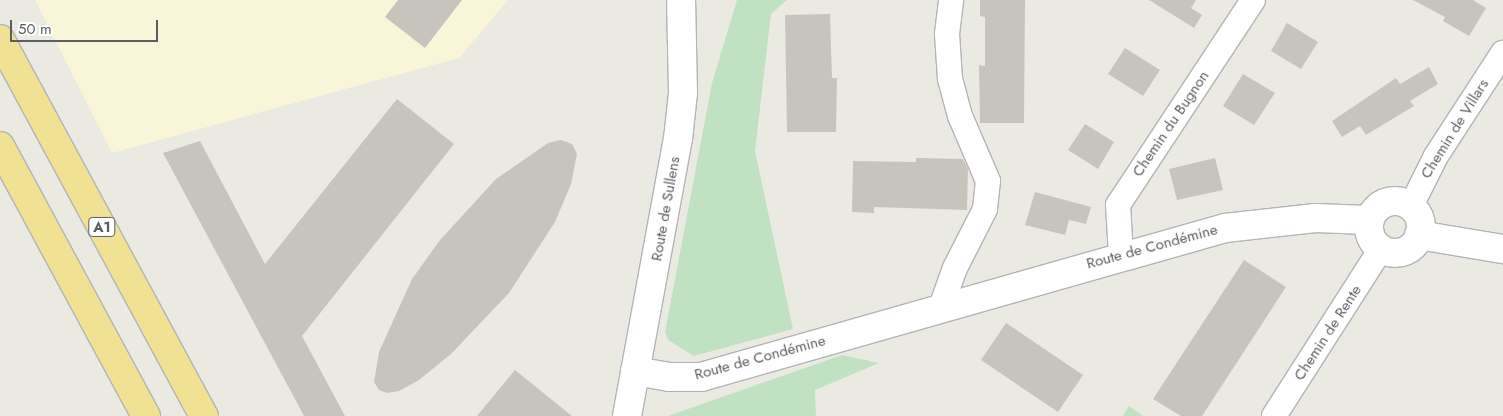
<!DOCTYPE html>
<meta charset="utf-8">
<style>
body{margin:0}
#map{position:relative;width:1503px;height:416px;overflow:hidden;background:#ebeae2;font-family:Jost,sans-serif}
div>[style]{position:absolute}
.commercial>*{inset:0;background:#f9f5d9}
.green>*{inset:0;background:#c1e1c3}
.building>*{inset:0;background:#c7c4be}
.roads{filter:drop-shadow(1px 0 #b2b4b8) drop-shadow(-1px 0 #b2b4b8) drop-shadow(0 1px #b2b4b8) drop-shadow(0 -1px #b2b4b8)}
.minor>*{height:24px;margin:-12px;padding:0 12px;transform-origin:12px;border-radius:12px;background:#fff}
.tertiary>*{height:28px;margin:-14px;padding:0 14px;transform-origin:14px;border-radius:14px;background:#fff}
.tertiary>.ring{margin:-14px;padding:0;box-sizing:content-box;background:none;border:28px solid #fff;border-radius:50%}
.secondary>*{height:28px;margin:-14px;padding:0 14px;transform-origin:14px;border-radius:14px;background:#fff}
.motorway>*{height:28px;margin:-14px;padding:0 14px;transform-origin:14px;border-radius:14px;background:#f1e193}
span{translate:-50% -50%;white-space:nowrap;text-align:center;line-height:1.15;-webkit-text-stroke:4px #fff;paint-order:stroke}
.shield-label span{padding:1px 4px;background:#fff;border:1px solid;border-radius:4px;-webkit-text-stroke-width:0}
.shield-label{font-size:14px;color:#5a5d61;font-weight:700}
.street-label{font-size:15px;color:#5a5d61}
.scale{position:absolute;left:10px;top:20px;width:148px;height:22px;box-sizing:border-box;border:2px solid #5a5d61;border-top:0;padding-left:6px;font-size:15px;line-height:18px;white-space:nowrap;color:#5a5d61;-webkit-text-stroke:4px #fff;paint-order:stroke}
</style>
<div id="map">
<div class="commercial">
<div style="clip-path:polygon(35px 0,508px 0,459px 58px,112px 153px)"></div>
</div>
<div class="green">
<div style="clip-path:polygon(737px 0,787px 0,771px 14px,755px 151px,793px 329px,694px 356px,668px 340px,665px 332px,712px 83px)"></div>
<div style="clip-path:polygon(842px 355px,879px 363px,815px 390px,816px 416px,668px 416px)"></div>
<div style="clip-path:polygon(1129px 406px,1143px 416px,1123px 416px)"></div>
</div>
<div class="building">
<div style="clip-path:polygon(398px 0,462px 0,425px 48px,385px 17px)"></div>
<div style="clip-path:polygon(980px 0,1025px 0,1024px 123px,980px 123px,979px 65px,985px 66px,985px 17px,980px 16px)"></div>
<div style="clip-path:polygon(1149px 0,1196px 0,1191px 8px,1202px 15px,1194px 28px)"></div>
<div style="clip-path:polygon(1413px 0,1473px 0,1486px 8px,1469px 36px,1443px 21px,1445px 17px)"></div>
<div style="clip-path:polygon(830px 14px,832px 78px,837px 78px,836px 132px,787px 132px,785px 15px)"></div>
<div style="clip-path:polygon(1287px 23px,1318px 42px,1301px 69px,1271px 51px)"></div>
<div style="clip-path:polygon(1125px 48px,1160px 70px,1143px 96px,1108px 74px)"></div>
<div style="clip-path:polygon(1429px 67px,1438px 84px,1410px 101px,1414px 106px,1366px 135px,1360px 126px,1342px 137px,1332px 121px,1396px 78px,1400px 84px)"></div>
<div style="clip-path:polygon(1243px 74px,1275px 93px,1254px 125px,1223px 106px)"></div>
<div style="clip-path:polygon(397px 99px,454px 144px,302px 336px,345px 416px,304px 416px,163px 153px,200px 141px,265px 264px)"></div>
<div style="clip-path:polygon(1085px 124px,1114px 142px,1098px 169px,1068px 150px)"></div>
<div style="clip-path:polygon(561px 140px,572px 144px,577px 154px,571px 184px,555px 222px,509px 293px,451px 354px,419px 380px,399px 391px,387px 393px,379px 390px,374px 382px,379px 352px,412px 279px,440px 240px,496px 179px,548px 143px)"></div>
<div style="clip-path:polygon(916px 158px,963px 159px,968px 169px,967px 210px,874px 207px,874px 213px,852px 212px,853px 161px,916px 162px)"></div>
<div style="clip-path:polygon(1215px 158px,1223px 190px,1177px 200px,1169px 169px)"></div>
<div style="clip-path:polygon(1035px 192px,1091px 207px,1086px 224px,1069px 220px,1065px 235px,1025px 225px)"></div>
<div style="clip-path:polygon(1244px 260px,1286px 287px,1202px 416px,1181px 416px,1153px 399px)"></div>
<div style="clip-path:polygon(1006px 323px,1083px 375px,1058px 412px,981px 360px)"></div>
<div style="clip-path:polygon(515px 370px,572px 416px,477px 416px)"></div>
</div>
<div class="roads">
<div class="minor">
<div style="left:1411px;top:206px;width:56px;rotate:-63.4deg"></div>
<div style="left:1436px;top:156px;width:123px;rotate:-57deg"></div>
<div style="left:1121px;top:255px;width:50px;rotate:-93.4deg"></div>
<div style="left:1118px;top:205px;width:245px;rotate:-56.6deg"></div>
<div style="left:941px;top:307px;width:41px;rotate:-70.3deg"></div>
<div style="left:955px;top:268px;width:66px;rotate:-63deg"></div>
<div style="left:985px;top:209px;width:28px;rotate:-84deg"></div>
<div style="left:988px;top:181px;width:71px;rotate:-113.3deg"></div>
<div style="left:960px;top:116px;width:38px;rotate:-105deg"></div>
<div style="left:950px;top:79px;width:45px;rotate:-93.8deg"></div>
<div style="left:947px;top:34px;width:34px;rotate:-83deg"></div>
<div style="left:1274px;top:416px;width:198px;rotate:-57.4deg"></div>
</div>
<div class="tertiary">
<div class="ring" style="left:1369px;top:201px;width:24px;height:24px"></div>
<div style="left:1419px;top:235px;width:85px;rotate:9.5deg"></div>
<div style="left:635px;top:371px;width:35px;rotate:10deg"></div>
<div style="left:669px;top:377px;width:32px"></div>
<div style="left:701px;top:377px;width:545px;rotate:-15.87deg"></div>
<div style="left:1225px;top:228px;width:91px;rotate:-6.3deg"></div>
<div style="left:1315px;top:218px;width:54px;rotate:2.1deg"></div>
</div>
<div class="secondary">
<div style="left:627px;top:416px;width:282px;rotate:-79.6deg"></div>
<div style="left:678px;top:139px;width:46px;rotate:-83.8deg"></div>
<div style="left:683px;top:93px;width:93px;rotate:-91.2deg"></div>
</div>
<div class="motorway">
<div style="left:0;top:39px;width:429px;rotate:61.6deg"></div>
<div style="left:0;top:146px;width:307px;rotate:61.6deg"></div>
</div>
</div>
<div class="shield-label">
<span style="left:102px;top:227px">A1</span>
</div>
<div class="street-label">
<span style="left:1171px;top:124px;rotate:-56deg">Chemin du Bugnon</span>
<span style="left:1455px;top:129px;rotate:-58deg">Chemin de Villars</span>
<span style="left:666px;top:209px;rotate:-80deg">Route de Sullens</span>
<span style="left:1152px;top:247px;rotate:-15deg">Route de Condémine</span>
<span style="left:1328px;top:333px;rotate:-57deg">Chemin de Rente</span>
<span style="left:760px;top:358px;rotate:-15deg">Route de Condémine</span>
</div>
<div class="scale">50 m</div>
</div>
